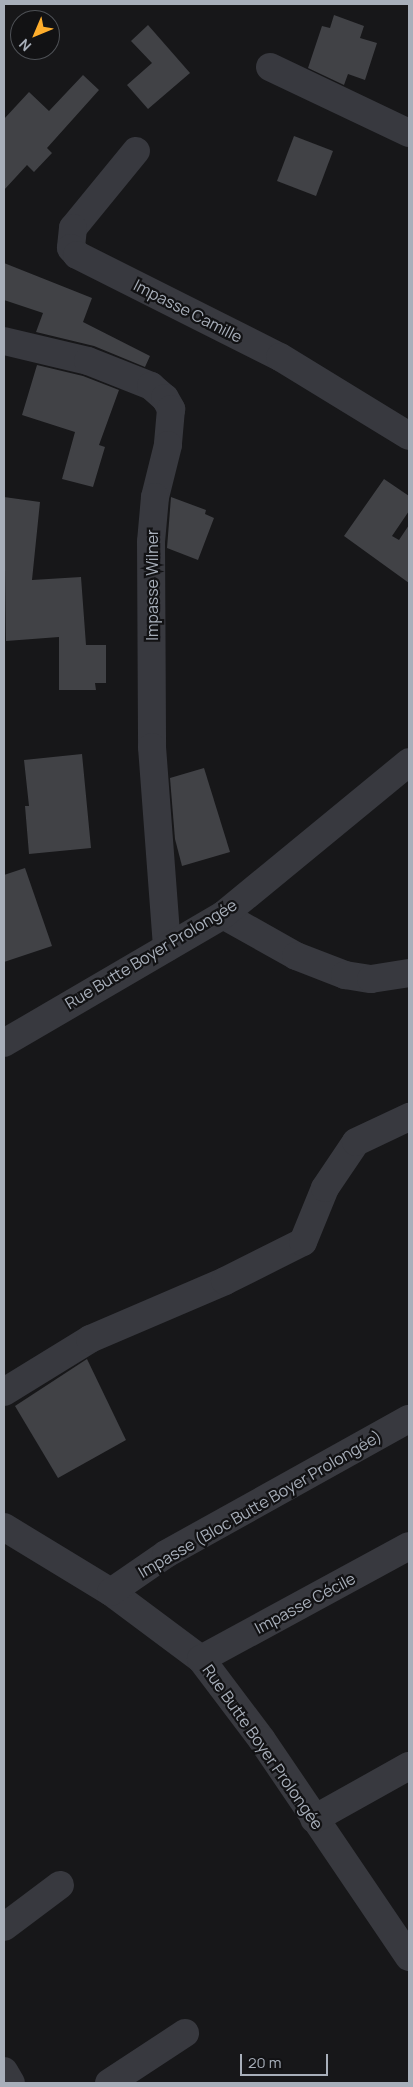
<!DOCTYPE html>
<meta charset="utf-8">
<style>
body{margin:0}
#map{position:relative;width:413px;height:2087px;overflow:hidden;background:#171719;font-family:Manrope,sans-serif}
div>[style]{position:absolute}
.building>*{inset:0;background:#414246}
.minor>*{height:28px;margin:-14px;padding:0 14px;transform-origin:14px;border-radius:14px;background:#38393f}
span{translate:-50% -50%;white-space:nowrap;text-align:center;line-height:1.15;-webkit-text-stroke:4.5px #121214;paint-order:stroke}
.street-label{font-size:16px;color:#a8afba}
.frame{position:absolute;inset:0;border:5px solid #a8afba;pointer-events:none}
.north{position:absolute;left:10px;top:10px;width:50px;height:50px;box-sizing:border-box;background:#121214;border:1px solid #4e5156;border-radius:50%;rotate:225deg;font-size:14px;font-weight:700;line-height:20px;text-align:center;color:#a8afba}
.north::after{content:'';display:block;margin:auto;width:18px;height:22px;background:#fdad2c;clip-path:polygon(50% 0,100% 100%,50% 72%,0 100%)}
.scale{position:absolute;left:240px;top:2054px;width:88px;height:22px;box-sizing:border-box;border:2px solid #a8afba;border-top:0;padding-left:6px;font-size:15px;line-height:18px;white-space:nowrap;color:#a8afba;-webkit-text-stroke:4px #121214;paint-order:stroke}
</style>
<div id="map">
<div class="building">
<div style="clip-path:polygon(334px 15px,364px 26px,360px 38px,377px 43px,365px 80px,348px 74px,344px 85px,308px 68px,322px 26px,330px 28px)"></div>
<div style="clip-path:polygon(148px 25px,190px 73px,148px 109px,127px 85px,152px 63px,131px 41px)"></div>
<div style="clip-path:polygon(83px 75px,99px 90px,47px 148px,52px 153px,34px 172px,27px 165px,4px 190px,4px 119px,29px 92px,49px 111px)"></div>
<div style="clip-path:polygon(294px 136px,333px 151px,316px 196px,277px 181px)"></div>
<div style="clip-path:polygon(4px 263px,92px 298px,83px 322px,150px 356px,145px 367px,94px 346px,36px 332px,43px 313px,4px 300px)"></div>
<div style="clip-path:polygon(37px 365px,83px 376px,119px 390px,99px 445px,105px 447px,93px 487px,62px 479px,75px 432px,22px 415px)"></div>
<div style="clip-path:polygon(384px 479px,409px 496px,409px 511px,392px 536px,399px 540px,409px 525px,409px 583px,344px 536px)"></div>
<div style="clip-path:polygon(4px 497px,40px 502px,32px 580px,81px 577px,86px 645px,106px 645px,106px 683px,95px 683px,96px 690px,59px 690px,59px 637px,6px 641px)"></div>
<div style="clip-path:polygon(171px 497px,206px 510px,205px 514px,214px 518px,198px 560px,167px 548px)"></div>
<div style="clip-path:polygon(82px 754px,91px 848px,29px 854px,25px 806px,29px 806px,24px 760px)"></div>
<div style="clip-path:polygon(204px 768px,230px 852px,182px 866px,175px 839px,170px 778px)"></div>
<div style="clip-path:polygon(25px 868px,52px 946px,4px 962px,4px 875px)"></div>
<div style="clip-path:polygon(87px 1359px,126px 1440px,58px 1478px,15px 1406px)"></div>
</div>
<div class="minor">
<div style="left:270px;top:67px;width:154px;rotate:25.4deg"></div>
<div style="left:136px;top:151px;width:99px;rotate:129.3deg"></div>
<div style="left:73px;top:228px;width:20px;rotate:96deg"></div>
<div style="left:71px;top:248px;width:9px;rotate:49deg"></div>
<div style="left:77px;top:255px;width:227px;rotate:26.7deg"></div>
<div style="left:280px;top:357px;width:151px;rotate:31.5deg"></div>
<div style="left:4px;top:341px;width:86px;rotate:13.4deg"></div>
<div style="left:88px;top:361px;width:68px;rotate:21.6deg"></div>
<div style="left:151px;top:386px;width:18px;rotate:41deg"></div>
<div style="left:165px;top:398px;width:13px;rotate:61deg"></div>
<div style="left:171px;top:409px;width:36px;rotate:95deg"></div>
<div style="left:168px;top:445px;width:54px;rotate:104deg"></div>
<div style="left:155px;top:497px;width:45px;rotate:95.1deg"></div>
<div style="left:151px;top:542px;width:205px;rotate:89.7deg"></div>
<div style="left:152px;top:747px;width:201px;rotate:85.7deg"></div>
<div style="left:223px;top:915px;width:84px;rotate:29.3deg"></div>
<div style="left:296px;top:956px;width:53px;rotate:21.2deg"></div>
<div style="left:345px;top:975px;width:26px;rotate:9deg"></div>
<div style="left:371px;top:979px;width:38px;rotate:-9deg"></div>
<div style="left:4px;top:1043px;width:254px;rotate:-30.3deg"></div>
<div style="left:223px;top:915px;width:241px;rotate:-39.4deg"></div>
<div style="left:4px;top:1392px;width:101px;rotate:-31.6deg"></div>
<div style="left:90px;top:1339px;width:147px;rotate:-23.2deg"></div>
<div style="left:225px;top:1281px;width:87px;rotate:-26.6deg"></div>
<div style="left:303px;top:1242px;width:58px;rotate:-67.8deg"></div>
<div style="left:325px;top:1188px;width:55px;rotate:-56deg"></div>
<div style="left:356px;top:1142px;width:59px;rotate:-25.3deg"></div>
<div style="left:4px;top:1527px;width:125px;rotate:31.3deg"></div>
<div style="left:111px;top:1592px;width:112px;rotate:36.7deg"></div>
<div style="left:201px;top:1659px;width:101px;rotate:53deg"></div>
<div style="left:262px;top:1740px;width:262px;rotate:55.9deg"></div>
<div style="left:111px;top:1592px;width:67px;rotate:-34.6deg"></div>
<div style="left:166px;top:1554px;width:278px;rotate:-29.1deg"></div>
<div style="left:201px;top:1659px;width:237px;rotate:-28.5deg"></div>
<div style="left:314px;top:1819px;width:109px;rotate:-29.2deg"></div>
<div style="left:4px;top:1927px;width:70px;rotate:-36.9deg"></div>
<div style="left:4px;top:2071px;width:14px;rotate:60deg"></div>
<div style="left:109px;top:2083px;width:91px;rotate:-33.3deg"></div>
</div>
<div class="street-label">
<span style="left:188px;top:311px;rotate:27deg">Impasse Camille</span>
<span style="left:152px;top:585px;rotate:-90deg">Impasse Wilner</span>
<span style="left:151px;top:954px;rotate:-31deg">Rue Butte Boyer Prolongée</span>
<span style="left:260px;top:1504px;rotate:-30deg">Impasse (Bloc Butte Boyer Prolongée)</span>
<span style="left:305px;top:1603px;rotate:-28deg">Impasse Cécile</span>
<span style="left:263px;top:1747px;rotate:55deg">Rue Butte Boyer Prolongée</span>
</div>
<div class="frame"></div>
<div class="north">N</div>
<div class="scale">20 m</div>
</div>
